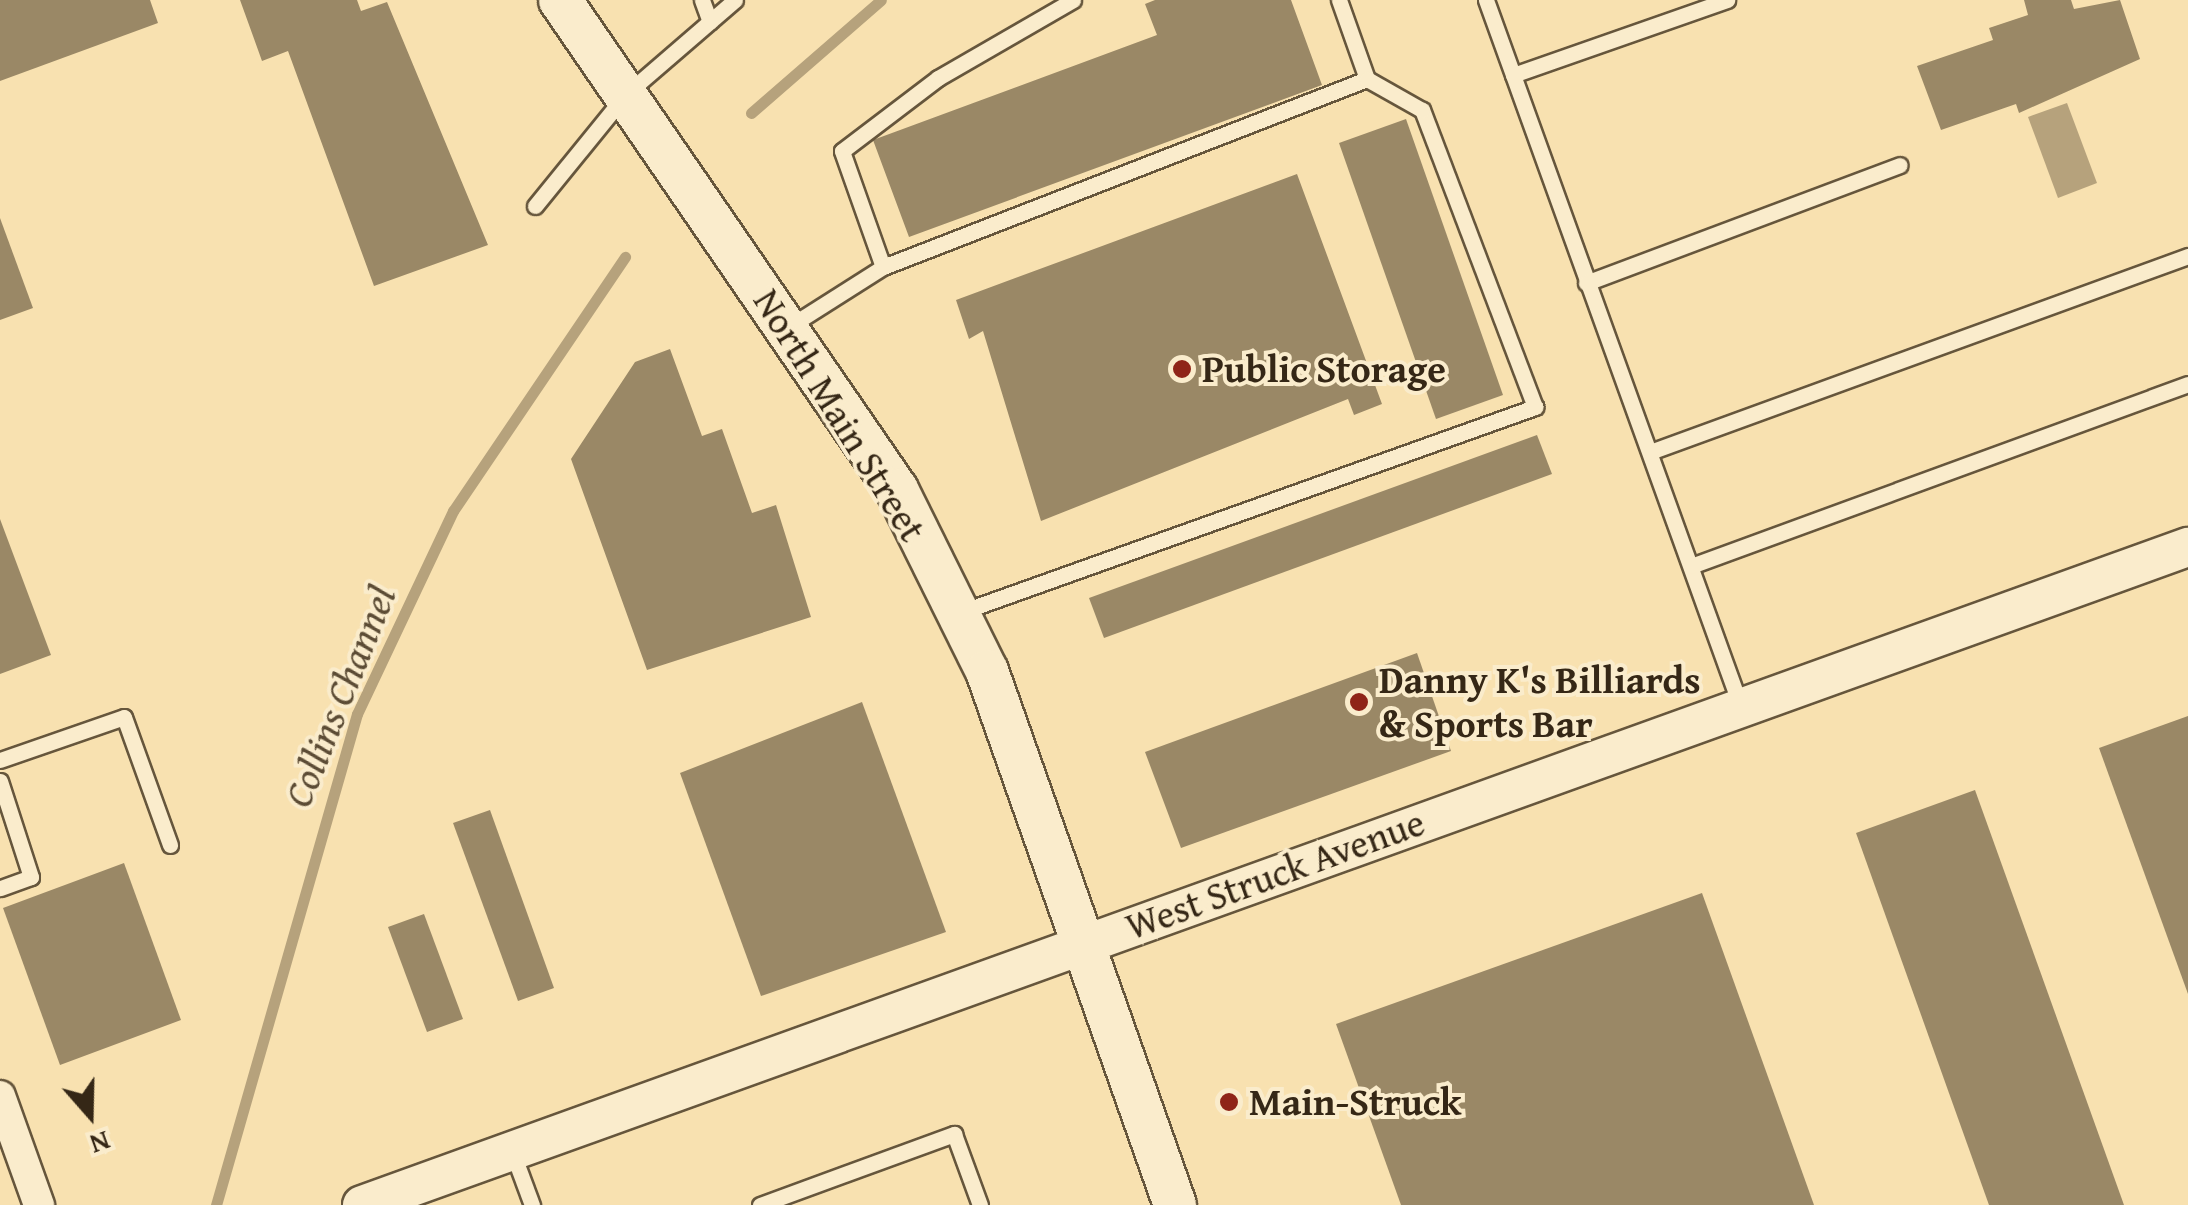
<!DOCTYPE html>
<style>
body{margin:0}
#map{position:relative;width:2188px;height:1205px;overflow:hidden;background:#f8e1b0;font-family:"Gentium Book Plus",serif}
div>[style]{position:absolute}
.water>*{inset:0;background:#b6a27c}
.stream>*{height:11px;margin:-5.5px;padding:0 5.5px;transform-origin:5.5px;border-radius:5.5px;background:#b6a27c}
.building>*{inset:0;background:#9a8866}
.roads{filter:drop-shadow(2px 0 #66563c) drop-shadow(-2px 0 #66563c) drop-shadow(0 2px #66563c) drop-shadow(0 -2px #66563c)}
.service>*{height:15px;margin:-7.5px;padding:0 7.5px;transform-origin:7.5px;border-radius:7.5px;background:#faeccc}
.minor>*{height:30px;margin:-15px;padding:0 15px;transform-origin:15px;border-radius:15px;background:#faeccc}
.tertiary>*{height:38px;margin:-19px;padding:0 19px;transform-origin:19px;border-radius:19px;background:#faeccc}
.secondary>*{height:42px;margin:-21px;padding:0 21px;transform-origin:21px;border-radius:21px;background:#faeccc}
.dots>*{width:28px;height:28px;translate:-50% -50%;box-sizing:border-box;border:5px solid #faeccc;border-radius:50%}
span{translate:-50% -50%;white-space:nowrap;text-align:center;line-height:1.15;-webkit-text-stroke:8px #faeccc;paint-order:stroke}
.poi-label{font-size:38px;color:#352716;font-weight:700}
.left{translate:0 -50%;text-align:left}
.street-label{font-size:38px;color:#352716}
.water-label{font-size:40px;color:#5c4c35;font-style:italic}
.north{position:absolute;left:40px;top:1065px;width:100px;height:100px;-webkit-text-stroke:8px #faeccc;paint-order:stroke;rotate:160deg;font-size:28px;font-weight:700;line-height:40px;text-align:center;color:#352716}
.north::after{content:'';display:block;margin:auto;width:35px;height:45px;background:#352716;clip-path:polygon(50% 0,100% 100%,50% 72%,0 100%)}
</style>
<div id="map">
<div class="water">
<div style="clip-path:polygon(2067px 103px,2097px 183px,2058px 198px,2028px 117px)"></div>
</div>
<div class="stream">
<div style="left:751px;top:113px;width:172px;rotate:-41deg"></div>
<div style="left:216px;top:1205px;width:511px;rotate:-73.98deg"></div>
<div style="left:357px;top:714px;width:225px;rotate:-64.7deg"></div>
<div style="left:453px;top:511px;width:307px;rotate:-55.9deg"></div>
</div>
<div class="building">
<div style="clip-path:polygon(0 0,150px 0,158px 23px,0 81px)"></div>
<div style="clip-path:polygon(240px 0,357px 0,361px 11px,387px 2px,488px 245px,374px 286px,288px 51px,262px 61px)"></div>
<div style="clip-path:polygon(1155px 0,1291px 0,1322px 85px,909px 237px,873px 140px,1157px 35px,1145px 4px)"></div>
<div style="clip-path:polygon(2024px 0,2071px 0,2074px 9px,2120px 0,2140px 59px,2019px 113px,2016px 104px,1941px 130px,1917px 66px,1993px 40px,1989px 28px,2028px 15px)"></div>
<div style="clip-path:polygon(1406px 119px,1503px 395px,1436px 419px,1339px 143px)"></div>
<div style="clip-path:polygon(1297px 174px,1382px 404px,1354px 415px,1348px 399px,1041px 521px,983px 331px,969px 339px,956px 300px)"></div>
<div style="clip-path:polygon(0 218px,33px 308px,0 320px)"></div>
<div style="clip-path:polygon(670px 349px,702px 436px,722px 429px,752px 513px,776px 505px,811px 617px,647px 670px,571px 459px,635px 362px)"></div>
<div style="clip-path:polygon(1537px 435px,1552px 474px,1104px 638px,1089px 598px)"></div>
<div style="clip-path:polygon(0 519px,51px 655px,0 674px)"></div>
<div style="clip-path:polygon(1417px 653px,1451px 751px,1181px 848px,1145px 752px)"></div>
<div style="clip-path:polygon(862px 702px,946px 932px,761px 996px,680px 773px)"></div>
<div style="clip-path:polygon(2188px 716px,2188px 994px,2099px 748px)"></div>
<div style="clip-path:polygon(1975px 790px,2124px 1205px,1989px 1205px,1856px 833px)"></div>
<div style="clip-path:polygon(490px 810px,554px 988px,518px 1001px,453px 823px)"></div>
<div style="clip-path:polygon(124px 863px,181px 1020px,60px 1065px,3px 908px)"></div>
<div style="clip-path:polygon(1702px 893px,1814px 1205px,1401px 1205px,1336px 1024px)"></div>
<div style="clip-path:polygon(424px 914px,463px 1019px,427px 1032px,388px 927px)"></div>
</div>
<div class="roads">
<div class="service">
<div style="left:702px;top:0;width:23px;rotate:70deg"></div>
<div style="left:1486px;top:0;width:752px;rotate:70.17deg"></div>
<div style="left:1513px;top:75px;width:227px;rotate:-19.3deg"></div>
<div style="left:535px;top:206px;width:144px;rotate:-50.9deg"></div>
<div style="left:626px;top:94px;width:144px;rotate:-40.8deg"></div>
<div style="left:883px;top:267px;width:123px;rotate:-109.5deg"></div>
<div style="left:842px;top:151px;width:121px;rotate:-37.2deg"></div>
<div style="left:938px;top:78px;width:156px;rotate:-30deg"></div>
<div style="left:1586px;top:283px;width:335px;rotate:-20.6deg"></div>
<div style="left:790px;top:326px;width:110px;rotate:-32.4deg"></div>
<div style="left:883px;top:267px;width:519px;rotate:-21.23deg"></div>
<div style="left:1367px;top:79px;width:84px;rotate:-109.5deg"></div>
<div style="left:1650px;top:452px;width:573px;rotate:-20.02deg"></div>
<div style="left:1691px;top:566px;width:529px;rotate:-20.11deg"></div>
<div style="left:961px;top:612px;width:610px;rotate:-19.65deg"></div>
<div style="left:1535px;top:407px;width:318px;rotate:-110.8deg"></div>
<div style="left:1422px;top:110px;width:63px;rotate:-150.6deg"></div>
<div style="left:0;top:760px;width:131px;rotate:-19.1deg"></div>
<div style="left:124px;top:717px;width:136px;rotate:70.2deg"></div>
<div style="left:0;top:781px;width:101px;rotate:72.1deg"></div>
<div style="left:31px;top:877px;width:33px;rotate:160deg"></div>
<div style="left:512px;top:1151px;width:58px;rotate:69.7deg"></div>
<div style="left:760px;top:1205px;width:207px;rotate:-20.1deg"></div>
<div style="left:954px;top:1134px;width:76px;rotate:69.9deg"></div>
</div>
<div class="minor">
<div style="left:0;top:1096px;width:116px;rotate:70.3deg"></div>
</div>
<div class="tertiary">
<div style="left:362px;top:1205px;width:1941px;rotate:-19.82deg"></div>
</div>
<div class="secondary">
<div style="left:560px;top:0;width:595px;rotate:55.48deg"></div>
<div style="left:897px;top:490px;width:202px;rotate:63.6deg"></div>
<div style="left:987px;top:671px;width:566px;rotate:70.6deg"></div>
</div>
</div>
<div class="dots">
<div style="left:1182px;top:369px;background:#8f2418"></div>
<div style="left:1359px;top:702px;background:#8f2418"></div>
<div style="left:1229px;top:1102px;background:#8f2418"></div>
</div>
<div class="poi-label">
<span class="left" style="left:1202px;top:369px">Public Storage</span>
<span class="left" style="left:1379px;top:702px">Danny K's Billiards<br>&amp; Sports Bar</span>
<span class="left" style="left:1249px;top:1102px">Main-Struck</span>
</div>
<div class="street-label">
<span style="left:840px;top:415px;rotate:58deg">North Main Street</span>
<span style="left:1275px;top:874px;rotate:-20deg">West Struck Avenue</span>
</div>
<div class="water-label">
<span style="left:339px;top:696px;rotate:-68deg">Collins Channel</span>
</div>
<div class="north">N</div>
</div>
